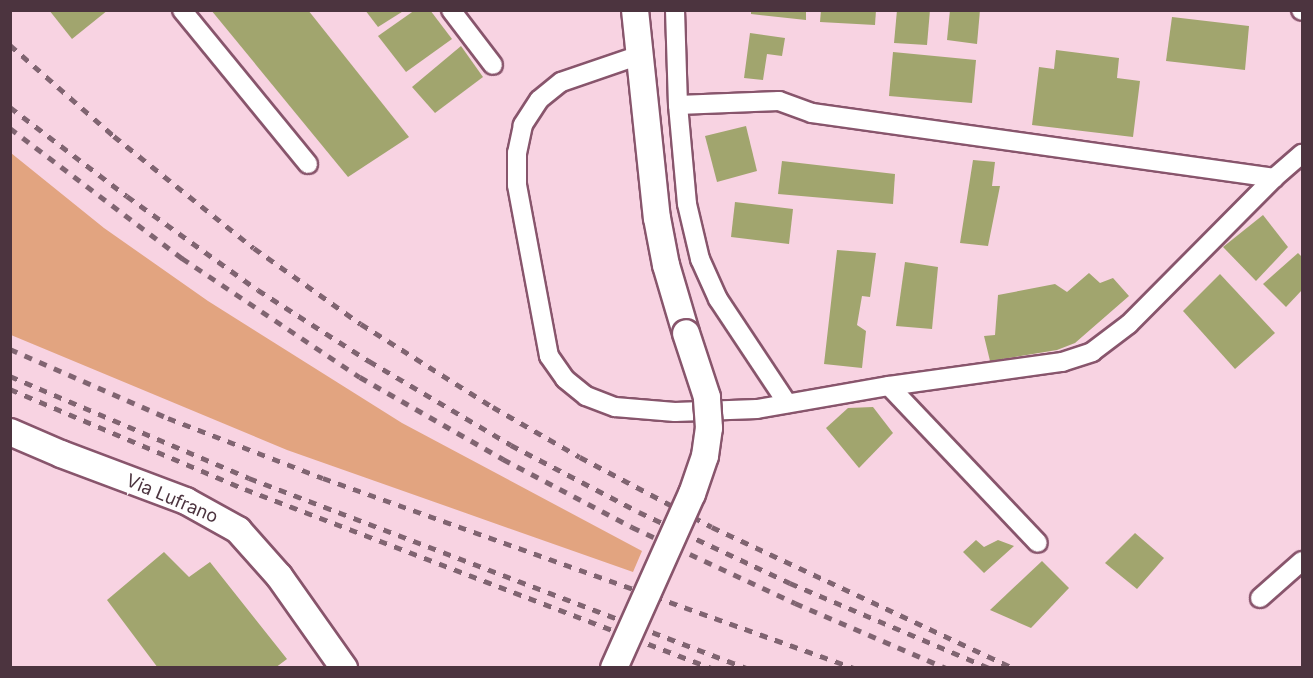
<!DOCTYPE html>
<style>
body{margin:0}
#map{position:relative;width:1313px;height:678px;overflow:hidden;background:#f8d3e2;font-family:Inter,sans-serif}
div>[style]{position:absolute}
.green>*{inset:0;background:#e2a480}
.building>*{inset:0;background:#a1a56e}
.roads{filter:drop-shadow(2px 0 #88556c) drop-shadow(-2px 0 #88556c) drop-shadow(0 2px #88556c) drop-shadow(0 -2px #88556c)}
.street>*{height:18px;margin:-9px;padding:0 9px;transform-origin:9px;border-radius:9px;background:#fff}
.secondary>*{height:26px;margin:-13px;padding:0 13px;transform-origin:13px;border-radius:13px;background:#fff}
.rail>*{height:4.5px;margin-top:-2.25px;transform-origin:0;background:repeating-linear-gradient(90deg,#806471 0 8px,transparent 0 16px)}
.bridges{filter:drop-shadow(2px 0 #88556c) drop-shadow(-2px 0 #88556c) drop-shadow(0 2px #88556c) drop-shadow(0 -2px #88556c)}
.secondary-bridge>*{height:26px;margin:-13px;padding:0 13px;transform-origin:13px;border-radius:13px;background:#fff}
span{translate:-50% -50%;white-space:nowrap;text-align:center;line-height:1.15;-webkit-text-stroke:6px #fff;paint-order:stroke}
.street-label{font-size:18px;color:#4c343f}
.frame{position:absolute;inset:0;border:12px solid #4c343f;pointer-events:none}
</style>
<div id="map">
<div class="green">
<div style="clip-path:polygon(11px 153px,104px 228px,208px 301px,402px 423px,642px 551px,633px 572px,287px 450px,11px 335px)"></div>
</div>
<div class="building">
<div style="clip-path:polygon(49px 10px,108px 10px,72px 39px)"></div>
<div style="clip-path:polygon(211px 10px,308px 10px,409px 137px,348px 177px)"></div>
<div style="clip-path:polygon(365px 10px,405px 10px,378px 27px)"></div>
<div style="clip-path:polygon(415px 10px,430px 10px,452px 39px,406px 72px,378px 36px)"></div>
<div style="clip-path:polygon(751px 10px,806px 10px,806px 20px,751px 14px)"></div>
<div style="clip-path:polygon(821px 10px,876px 10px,875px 25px,820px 22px)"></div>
<div style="clip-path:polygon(897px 10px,930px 10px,927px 45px,894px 43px)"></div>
<div style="clip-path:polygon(950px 10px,980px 10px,977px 44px,947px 40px)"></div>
<div style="clip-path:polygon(1172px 17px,1249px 26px,1245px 70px,1166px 61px)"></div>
<div style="clip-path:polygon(750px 33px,785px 38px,782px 56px,767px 54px,763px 80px,744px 78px)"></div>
<div style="clip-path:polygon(461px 46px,483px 77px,435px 113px,412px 87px)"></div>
<div style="clip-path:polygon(1056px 50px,1119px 58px,1117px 78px,1140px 81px,1133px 137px,1032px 125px,1039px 67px,1054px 69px)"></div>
<div style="clip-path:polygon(893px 52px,976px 60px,972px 103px,889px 96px)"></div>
<div style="clip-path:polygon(746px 126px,757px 171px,717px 182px,705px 136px)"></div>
<div style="clip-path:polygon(973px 160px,995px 162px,992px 186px,1000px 186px,988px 246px,960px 243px)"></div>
<div style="clip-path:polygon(782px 161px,895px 174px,893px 204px,778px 194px)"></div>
<div style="clip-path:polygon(735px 202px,793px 209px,789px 244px,731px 237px)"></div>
<div style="clip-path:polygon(1263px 215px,1288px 247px,1256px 281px,1223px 247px)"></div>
<div style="clip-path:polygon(837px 250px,876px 253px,870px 297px,862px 296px,857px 325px,866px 331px,862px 368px,824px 364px)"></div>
<div style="clip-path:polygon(1298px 253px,1302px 257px,1302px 290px,1286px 307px,1263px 284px)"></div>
<div style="clip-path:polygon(905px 262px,938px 267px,932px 329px,896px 326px)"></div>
<div style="clip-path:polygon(1089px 273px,1100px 283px,1113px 278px,1129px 296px,1075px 343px,1057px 350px,990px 361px,984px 336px,995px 335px,998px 295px,1055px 284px,1067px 292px)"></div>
<div style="clip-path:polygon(1220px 274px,1275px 333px,1235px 369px,1183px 311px)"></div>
<div style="clip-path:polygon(873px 407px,893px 433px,859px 468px,826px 428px,848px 408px)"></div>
<div style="clip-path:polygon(1135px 533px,1164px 558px,1137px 589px,1105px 563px)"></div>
<div style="clip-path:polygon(976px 540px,984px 547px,998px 540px,1014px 546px,984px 573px,963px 552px)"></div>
<div style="clip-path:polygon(164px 552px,189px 577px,210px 562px,287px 659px,275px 668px,158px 668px,107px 600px)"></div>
<div style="clip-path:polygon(1042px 561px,1069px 588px,1031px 628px,990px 610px)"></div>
</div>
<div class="roads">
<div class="street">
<div style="left:182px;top:10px;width:199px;rotate:50.7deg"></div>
<div style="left:451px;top:10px;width:69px;rotate:52.6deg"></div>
<div style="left:675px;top:10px;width:95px;rotate:88.2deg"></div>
<div style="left:678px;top:105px;width:99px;rotate:84.8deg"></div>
<div style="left:687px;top:204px;width:57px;rotate:76.7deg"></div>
<div style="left:700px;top:259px;width:44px;rotate:65.8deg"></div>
<div style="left:718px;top:299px;width:125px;rotate:56.4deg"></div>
<div style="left:1301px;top:10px;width:1px;rotate:45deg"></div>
<div style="left:640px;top:55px;width:83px;rotate:161.1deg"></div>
<div style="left:561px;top:82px;width:28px;rotate:141deg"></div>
<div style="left:539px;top:100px;width:30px;rotate:123deg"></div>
<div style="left:523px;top:125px;width:29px;rotate:102deg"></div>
<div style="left:517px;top:153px;width:32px;rotate:90deg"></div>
<div style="left:517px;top:185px;width:174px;rotate:79.4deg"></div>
<div style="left:549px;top:356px;width:28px;rotate:55deg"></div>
<div style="left:565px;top:379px;width:27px;rotate:39deg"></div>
<div style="left:586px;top:396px;width:31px;rotate:21deg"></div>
<div style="left:615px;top:407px;width:60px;rotate:4.8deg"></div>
<div style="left:675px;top:412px;width:82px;rotate:-2.1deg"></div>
<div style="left:757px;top:409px;width:134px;rotate:-9.9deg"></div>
<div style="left:889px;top:386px;width:175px;rotate:-7.9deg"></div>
<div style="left:1062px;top:362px;width:32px;rotate:-18deg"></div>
<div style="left:1092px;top:352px;width:46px;rotate:-37.1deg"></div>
<div style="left:1129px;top:324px;width:206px;rotate:-45.2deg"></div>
<div style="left:1274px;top:178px;width:37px;rotate:-41deg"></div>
<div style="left:678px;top:105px;width:101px;rotate:-2.3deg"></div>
<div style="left:779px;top:101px;width:35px;rotate:20deg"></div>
<div style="left:812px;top:113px;width:467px;rotate:8deg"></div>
<div style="left:889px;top:386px;width:216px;rotate:46.5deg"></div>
<div style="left:1260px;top:598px;width:56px;rotate:-41.4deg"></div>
</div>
<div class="secondary">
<div style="left:635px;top:10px;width:209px;rotate:84deg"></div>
<div style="left:657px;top:218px;width:48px;rotate:79.2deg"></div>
<div style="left:666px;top:265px;width:71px;rotate:73.6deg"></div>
<div style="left:10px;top:432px;width:56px;rotate:23.3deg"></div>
<div style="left:61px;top:454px;width:134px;rotate:20.6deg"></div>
<div style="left:186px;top:501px;width:60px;rotate:29.1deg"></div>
<div style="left:238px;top:530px;width:62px;rotate:48.3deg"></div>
<div style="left:279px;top:576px;width:113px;rotate:54.8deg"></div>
</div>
</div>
<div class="rail">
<div style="left:10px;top:45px;width:138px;rotate:41.2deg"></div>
<div style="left:114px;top:136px;width:179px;rotate:38.7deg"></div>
<div style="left:254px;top:248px;width:131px;rotate:35.4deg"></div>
<div style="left:361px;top:324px;width:156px;rotate:32.2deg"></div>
<div style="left:493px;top:407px;width:100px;rotate:29.9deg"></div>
<div style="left:580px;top:457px;width:149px;rotate:27.9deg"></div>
<div style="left:712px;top:527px;width:332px;rotate:25.1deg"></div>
<div style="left:10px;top:107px;width:147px;rotate:37.3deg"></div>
<div style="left:127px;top:196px;width:161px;rotate:35.7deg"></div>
<div style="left:258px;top:290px;width:132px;rotate:32.6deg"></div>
<div style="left:369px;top:361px;width:165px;rotate:30.6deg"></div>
<div style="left:511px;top:445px;width:144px;rotate:27.6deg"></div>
<div style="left:639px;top:512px;width:167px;rotate:25.2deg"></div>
<div style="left:790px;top:583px;width:216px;rotate:23.1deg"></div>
<div style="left:10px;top:128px;width:216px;rotate:37.1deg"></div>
<div style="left:182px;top:258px;width:214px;rotate:33.8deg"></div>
<div style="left:360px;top:377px;width:165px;rotate:29.8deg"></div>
<div style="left:503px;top:459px;width:146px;rotate:27.8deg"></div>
<div style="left:632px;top:527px;width:180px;rotate:25deg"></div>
<div style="left:795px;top:603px;width:164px;rotate:23.3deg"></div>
<div style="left:10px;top:349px;width:172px;rotate:23.6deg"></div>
<div style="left:168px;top:418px;width:166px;rotate:21.2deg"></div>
<div style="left:323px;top:478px;width:564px;rotate:19.69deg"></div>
<div style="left:10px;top:376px;width:260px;rotate:23.1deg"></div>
<div style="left:249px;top:478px;width:532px;rotate:20.92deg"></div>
<div style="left:10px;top:389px;width:255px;rotate:23.1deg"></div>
<div style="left:245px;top:489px;width:499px;rotate:21deg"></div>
</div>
<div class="bridges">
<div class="secondary-bridge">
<div style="left:614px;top:668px;width:191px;rotate:-65.9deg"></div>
<div style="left:692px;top:494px;width:40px;rotate:-71.1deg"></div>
<div style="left:705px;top:456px;width:28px;rotate:-82deg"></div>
<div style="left:709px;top:428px;width:31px;rotate:-94deg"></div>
<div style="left:707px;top:397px;width:67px;rotate:-108.2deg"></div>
</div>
</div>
<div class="street-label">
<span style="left:172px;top:499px;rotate:23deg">Via Lufrano</span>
</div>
<div class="frame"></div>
</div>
